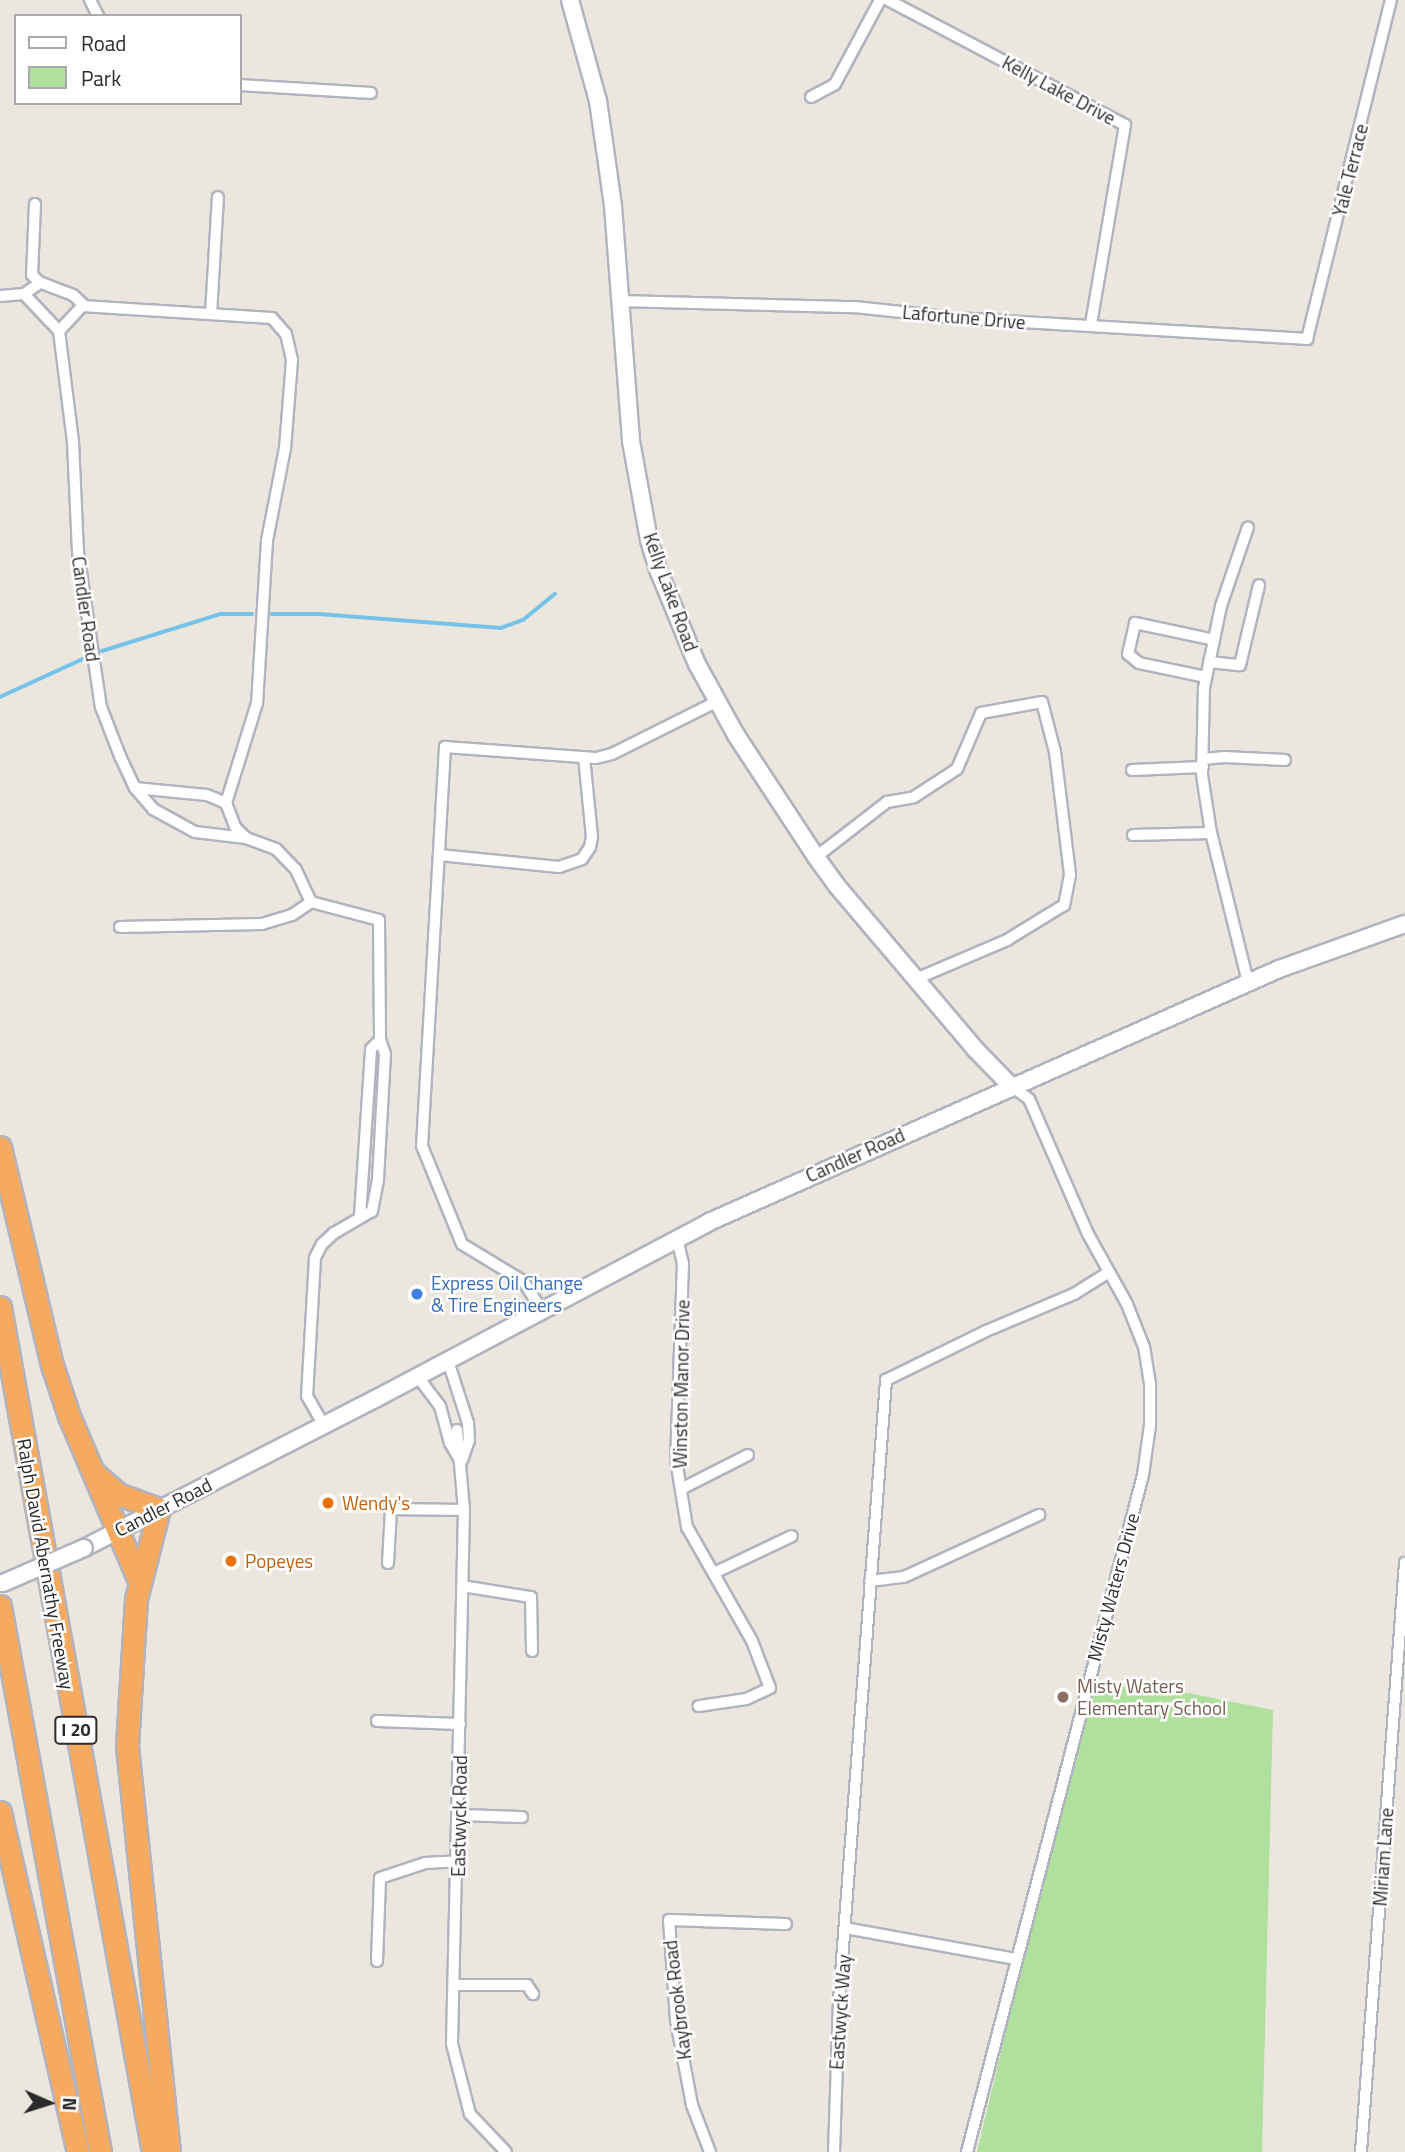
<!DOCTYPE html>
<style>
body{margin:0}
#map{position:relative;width:1405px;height:2152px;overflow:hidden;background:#ece7de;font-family:"Titillium Web",sans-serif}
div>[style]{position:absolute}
.green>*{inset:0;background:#b0e09d}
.stream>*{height:3.5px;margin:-1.75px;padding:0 1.75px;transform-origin:1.75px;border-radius:1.75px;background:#76c3e9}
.roads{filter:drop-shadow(2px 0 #b1b3be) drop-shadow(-2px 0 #b1b3be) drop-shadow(0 2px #b1b3be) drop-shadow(0 -2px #b1b3be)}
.street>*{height:10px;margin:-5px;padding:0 5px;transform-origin:5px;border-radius:5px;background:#fff}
.secondary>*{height:16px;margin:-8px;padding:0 8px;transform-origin:8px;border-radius:8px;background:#fff}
.highway>*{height:21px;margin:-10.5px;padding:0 10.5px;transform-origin:10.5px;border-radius:10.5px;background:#f6aa5f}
.bridges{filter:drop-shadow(2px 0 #b1b3be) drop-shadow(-2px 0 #b1b3be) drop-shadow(0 2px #b1b3be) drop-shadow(0 -2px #b1b3be)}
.secondary-bridge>*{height:16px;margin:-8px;padding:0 8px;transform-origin:8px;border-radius:8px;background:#fff}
.dots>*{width:19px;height:19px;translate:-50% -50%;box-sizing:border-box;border:4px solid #fff;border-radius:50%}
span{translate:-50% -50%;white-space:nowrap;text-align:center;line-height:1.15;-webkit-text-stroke:5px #fff;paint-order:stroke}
.shield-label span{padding:2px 5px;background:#fff;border:2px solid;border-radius:5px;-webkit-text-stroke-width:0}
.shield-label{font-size:18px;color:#2b2b2b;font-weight:700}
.street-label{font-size:19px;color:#2b2b2b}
.shop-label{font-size:19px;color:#366cbe}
.left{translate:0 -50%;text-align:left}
.food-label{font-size:19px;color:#c56008}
.education-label{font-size:19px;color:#785e54}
.legend{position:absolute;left:14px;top:14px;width:228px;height:91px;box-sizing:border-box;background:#fff;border:2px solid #aaa;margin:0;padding:9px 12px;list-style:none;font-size:21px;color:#2b2b2b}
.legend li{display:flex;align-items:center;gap:14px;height:35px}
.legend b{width:35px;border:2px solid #aaa}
.north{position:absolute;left:14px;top:2068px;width:70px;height:70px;-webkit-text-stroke:5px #fff;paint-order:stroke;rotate:93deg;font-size:19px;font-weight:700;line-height:28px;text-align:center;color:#2b2b2b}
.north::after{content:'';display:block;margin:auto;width:24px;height:32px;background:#2b2b2b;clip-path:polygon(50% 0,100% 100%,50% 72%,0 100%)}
</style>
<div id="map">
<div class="green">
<div style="clip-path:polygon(1089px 1685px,1168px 1689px,1273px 1710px,1262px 2152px,977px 2152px)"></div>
</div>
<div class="stream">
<div style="left:272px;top:614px;width:47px"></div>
<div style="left:319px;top:614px;width:183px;rotate:4.4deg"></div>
<div style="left:501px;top:628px;width:23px;rotate:-20deg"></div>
<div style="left:523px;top:620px;width:41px;rotate:-39.1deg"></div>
<div style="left:102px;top:651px;width:125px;rotate:-17.3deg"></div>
<div style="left:221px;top:614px;width:31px"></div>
<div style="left:0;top:697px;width:91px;rotate:-24.6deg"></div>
</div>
<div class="roads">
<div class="street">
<div style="left:90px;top:0;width:18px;rotate:63deg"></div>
<div style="left:888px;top:0;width:268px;rotate:27.8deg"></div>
<div style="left:1125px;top:125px;width:202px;rotate:99.7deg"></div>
<div style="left:240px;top:85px;width:131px;rotate:3.5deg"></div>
<div style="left:811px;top:97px;width:27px;rotate:-28deg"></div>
<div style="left:835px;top:84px;width:95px;rotate:-61.8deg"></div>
<div style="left:35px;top:204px;width:71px;rotate:92.4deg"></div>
<div style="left:32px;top:275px;width:10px;rotate:45deg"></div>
<div style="left:39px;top:282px;width:36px;rotate:21deg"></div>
<div style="left:73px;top:295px;width:16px;rotate:43deg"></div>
<div style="left:24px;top:294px;width:51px;rotate:46.6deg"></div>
<div style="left:59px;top:331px;width:112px;rotate:82.8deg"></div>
<div style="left:73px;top:442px;width:110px;rotate:87.4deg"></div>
<div style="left:78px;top:552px;width:157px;rotate:81.6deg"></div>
<div style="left:101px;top:707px;width:53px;rotate:68.8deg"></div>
<div style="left:120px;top:756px;width:35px;rotate:65deg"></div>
<div style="left:135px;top:788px;width:28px;rotate:49deg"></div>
<div style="left:153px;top:809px;width:48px;rotate:28.7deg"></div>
<div style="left:195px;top:832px;width:51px;rotate:6.7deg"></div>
<div style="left:0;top:296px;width:24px;rotate:-5deg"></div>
<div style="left:24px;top:294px;width:19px;rotate:-35deg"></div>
<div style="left:620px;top:301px;width:235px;rotate:1.5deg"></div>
<div style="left:855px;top:307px;width:102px;rotate:6.2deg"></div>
<div style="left:956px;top:318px;width:352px;rotate:3.4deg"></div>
<div style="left:1307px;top:339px;width:349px;rotate:-76.1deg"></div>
<div style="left:211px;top:314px;width:117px;rotate:-86.6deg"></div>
<div style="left:59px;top:331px;width:34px;rotate:-47deg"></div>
<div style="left:82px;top:306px;width:190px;rotate:3.6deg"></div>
<div style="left:272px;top:318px;width:21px;rotate:49deg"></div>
<div style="left:286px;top:334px;width:27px;rotate:77deg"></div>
<div style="left:292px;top:360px;width:88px;rotate:94.5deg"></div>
<div style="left:285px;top:448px;width:95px;rotate:101deg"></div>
<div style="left:267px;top:541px;width:162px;rotate:93.5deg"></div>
<div style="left:257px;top:703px;width:105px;rotate:107.2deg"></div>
<div style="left:1209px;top:662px;width:31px;rotate:6deg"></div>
<div style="left:1240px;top:665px;width:82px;rotate:-76.6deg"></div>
<div style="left:1206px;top:677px;width:68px;rotate:-168.2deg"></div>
<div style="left:1139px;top:663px;width:14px;rotate:-141deg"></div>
<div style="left:1128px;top:654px;width:32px;rotate:-77deg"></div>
<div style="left:1135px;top:623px;width:81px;rotate:12.1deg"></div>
<div style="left:1203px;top:759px;width:22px;rotate:-5deg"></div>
<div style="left:1225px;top:757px;width:60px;rotate:2.9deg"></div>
<div style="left:1132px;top:770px;width:71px;rotate:-2.4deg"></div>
<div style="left:135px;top:788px;width:72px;rotate:5.6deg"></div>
<div style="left:207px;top:795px;width:21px;rotate:23deg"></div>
<div style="left:226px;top:803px;width:26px;rotate:69deg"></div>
<div style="left:235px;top:827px;width:16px;rotate:45deg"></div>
<div style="left:246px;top:838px;width:32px;rotate:20deg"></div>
<div style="left:276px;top:849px;width:29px;rotate:46deg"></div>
<div style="left:296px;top:870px;width:35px;rotate:65deg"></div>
<div style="left:311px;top:902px;width:70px;rotate:14.8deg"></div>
<div style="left:379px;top:920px;width:120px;rotate:89.5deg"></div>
<div style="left:380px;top:1040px;width:15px;rotate:70deg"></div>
<div style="left:385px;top:1054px;width:126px;rotate:93.2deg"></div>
<div style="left:378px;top:1180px;width:32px;rotate:101deg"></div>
<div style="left:372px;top:1211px;width:44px;rotate:149.9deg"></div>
<div style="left:334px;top:1233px;width:16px;rotate:137deg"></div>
<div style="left:322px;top:1244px;width:16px;rotate:117deg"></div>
<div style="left:315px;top:1258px;width:138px;rotate:93.3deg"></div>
<div style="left:307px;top:1396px;width:34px;rotate:60deg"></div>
<div style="left:1133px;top:835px;width:78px;rotate:-1.5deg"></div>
<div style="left:439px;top:855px;width:121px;rotate:5.7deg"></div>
<div style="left:559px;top:867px;width:24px;rotate:-19deg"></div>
<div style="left:582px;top:859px;width:14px;rotate:-56deg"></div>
<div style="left:590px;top:847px;width:10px;rotate:-79deg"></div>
<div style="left:592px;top:837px;width:80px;rotate:-95.7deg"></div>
<div style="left:816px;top:857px;width:90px;rotate:-37.8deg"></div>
<div style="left:887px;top:802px;width:27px;rotate:-10deg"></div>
<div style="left:914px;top:797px;width:51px;rotate:-33.1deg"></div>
<div style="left:957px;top:769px;width:61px;rotate:-66.8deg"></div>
<div style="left:981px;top:713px;width:62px;rotate:-10.2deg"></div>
<div style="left:1042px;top:702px;width:52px;rotate:75.4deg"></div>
<div style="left:1055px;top:752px;width:124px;rotate:83deg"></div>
<div style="left:1070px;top:875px;width:31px;rotate:101deg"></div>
<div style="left:1064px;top:905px;width:67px;rotate:148.4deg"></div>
<div style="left:1007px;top:940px;width:99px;rotate:156.8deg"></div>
<div style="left:120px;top:927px;width:142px;rotate:-1.2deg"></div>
<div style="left:262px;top:924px;width:31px;rotate:-17deg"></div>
<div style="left:292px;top:915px;width:23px;rotate:-34deg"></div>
<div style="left:1248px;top:982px;width:154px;rotate:-103.9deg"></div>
<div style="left:1211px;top:833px;width:59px;rotate:-98.8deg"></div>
<div style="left:1202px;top:775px;width:87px;rotate:-88.7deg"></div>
<div style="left:1204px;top:688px;width:84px;rotate:-78.3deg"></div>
<div style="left:1221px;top:606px;width:83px;rotate:-71.1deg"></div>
<div style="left:360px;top:1216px;width:167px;rotate:-86.2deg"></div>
<div style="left:371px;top:1049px;width:13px;rotate:-45deg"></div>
<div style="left:677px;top:1238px;width:26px;rotate:77deg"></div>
<div style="left:683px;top:1263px;width:197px;rotate:92deg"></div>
<div style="left:676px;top:1460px;width:68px;rotate:80.7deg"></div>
<div style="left:687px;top:1527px;width:131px;rotate:60.3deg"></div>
<div style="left:752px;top:1641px;width:50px;rotate:69deg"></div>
<div style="left:770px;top:1688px;width:26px;rotate:155deg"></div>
<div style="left:746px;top:1699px;width:48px;rotate:171.5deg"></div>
<div style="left:542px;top:1311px;width:36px;rotate:-122deg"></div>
<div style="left:523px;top:1281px;width:71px;rotate:-148.8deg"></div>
<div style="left:462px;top:1244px;width:106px;rotate:-112.2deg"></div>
<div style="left:422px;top:1146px;width:400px;rotate:-86.7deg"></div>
<div style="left:445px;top:747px;width:151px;rotate:4.2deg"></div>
<div style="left:596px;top:758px;width:16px;rotate:-14deg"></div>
<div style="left:612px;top:754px;width:119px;rotate:-26.6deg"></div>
<div style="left:448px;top:1361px;width:65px;rotate:72.1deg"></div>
<div style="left:468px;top:1423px;width:17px;rotate:87deg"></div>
<div style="left:469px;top:1440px;width:21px;rotate:109deg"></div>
<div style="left:418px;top:1377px;width:36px;rotate:53deg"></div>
<div style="left:440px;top:1406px;width:38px;rotate:75deg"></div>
<div style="left:450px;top:1443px;width:16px;rotate:60deg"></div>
<div style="left:457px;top:1430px;width:80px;rotate:85deg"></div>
<div style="left:464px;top:1510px;width:534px;rotate:91.29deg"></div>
<div style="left:452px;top:2044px;width:72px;rotate:75.6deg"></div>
<div style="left:470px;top:2114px;width:52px;rotate:46.5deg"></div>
<div style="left:681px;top:1489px;width:75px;rotate:-26.9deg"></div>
<div style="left:388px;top:1563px;width:54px;rotate:-86.8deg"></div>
<div style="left:391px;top:1509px;width:73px;rotate:0.8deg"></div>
<div style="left:714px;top:1573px;width:86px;rotate:-25.4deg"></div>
<div style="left:870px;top:1581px;width:34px;rotate:-7deg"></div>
<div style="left:904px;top:1577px;width:149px;rotate:-24.7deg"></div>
<div style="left:462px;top:1586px;width:70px;rotate:9.1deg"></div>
<div style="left:531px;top:1597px;width:54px;rotate:88.9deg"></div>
<div style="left:377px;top:1721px;width:83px;rotate:2.1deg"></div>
<div style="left:459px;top:1815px;width:63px;rotate:1.8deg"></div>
<div style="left:845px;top:1928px;width:174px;rotate:10.3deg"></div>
<div style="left:377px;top:1961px;width:83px;rotate:-87.9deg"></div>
<div style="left:380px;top:1878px;width:47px;rotate:-18.4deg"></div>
<div style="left:425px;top:1863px;width:33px;rotate:-3deg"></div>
<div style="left:455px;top:1985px;width:72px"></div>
<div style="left:527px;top:1985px;width:11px;rotate:56deg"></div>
<div style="left:710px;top:2152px;width:50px;rotate:-111deg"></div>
<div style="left:692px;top:2105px;width:86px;rotate:-100.7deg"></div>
<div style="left:676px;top:2020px;width:100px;rotate:-94deg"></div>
<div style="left:669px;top:1920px;width:117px;rotate:2deg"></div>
<div style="left:834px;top:2152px;width:152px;rotate:-88.1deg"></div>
<div style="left:839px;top:2000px;width:622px;rotate:-85.66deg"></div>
<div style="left:886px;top:1380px;width:111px;rotate:-26.1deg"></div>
<div style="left:986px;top:1331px;width:95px;rotate:-22.8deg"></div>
<div style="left:1074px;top:1294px;width:41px;rotate:-32.2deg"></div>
<div style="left:967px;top:2152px;width:700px;rotate:-75.43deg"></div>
<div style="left:1143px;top:1475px;width:50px;rotate:-82deg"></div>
<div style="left:1150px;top:1425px;width:41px;rotate:-90deg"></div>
<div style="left:1150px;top:1384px;width:37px;rotate:-99deg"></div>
<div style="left:1144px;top:1347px;width:46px;rotate:-111.6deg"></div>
<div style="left:1127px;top:1304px;width:80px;rotate:-119.1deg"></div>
<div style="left:1088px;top:1234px;width:147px;rotate:-113.6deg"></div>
<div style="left:1029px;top:1099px;width:22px;rotate:-144deg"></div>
<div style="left:1361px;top:2152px;width:591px;rotate:-85.73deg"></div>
</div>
<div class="secondary">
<div style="left:570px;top:0;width:105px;rotate:74.5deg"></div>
<div style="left:598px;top:101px;width:49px;rotate:81.7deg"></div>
<div style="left:605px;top:149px;width:58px;rotate:82deg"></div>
<div style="left:613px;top:206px;width:236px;rotate:85.6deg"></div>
<div style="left:631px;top:441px;width:101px;rotate:79.7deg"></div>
<div style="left:649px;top:540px;width:34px;rotate:73deg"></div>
<div style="left:659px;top:572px;width:100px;rotate:67.6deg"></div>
<div style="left:697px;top:664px;width:81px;rotate:61.2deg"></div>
<div style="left:736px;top:735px;width:146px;rotate:56.7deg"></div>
<div style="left:816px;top:857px;width:36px;rotate:54deg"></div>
<div style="left:837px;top:886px;width:214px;rotate:49.7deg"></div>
<div style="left:975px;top:1049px;width:52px;rotate:45.8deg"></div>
<div style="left:84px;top:1548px;width:329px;rotate:-27.1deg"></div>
<div style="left:377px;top:1398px;width:376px;rotate:-27.9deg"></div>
<div style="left:709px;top:1222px;width:624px;rotate:-23.93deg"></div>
<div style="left:1279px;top:969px;width:134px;rotate:-19.7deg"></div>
</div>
<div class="highway">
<div style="left:0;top:1147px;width:224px;rotate:76.6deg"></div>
<div style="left:52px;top:1365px;width:54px;rotate:71.6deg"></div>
<div style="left:69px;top:1416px;width:179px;rotate:67deg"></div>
<div style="left:0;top:1307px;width:859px;rotate:79.74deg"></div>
<div style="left:94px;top:1473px;width:32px;rotate:41deg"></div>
<div style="left:118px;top:1494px;width:44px;rotate:20.1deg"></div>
<div style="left:159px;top:1509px;width:93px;rotate:104.3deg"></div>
<div style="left:136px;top:1599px;width:147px;rotate:93.5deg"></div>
<div style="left:127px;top:1746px;width:408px;rotate:84.1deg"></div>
<div style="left:0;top:1606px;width:555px;rotate:79.62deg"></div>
<div style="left:0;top:1812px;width:349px;rotate:77.1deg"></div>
</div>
</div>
<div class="bridges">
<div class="secondary-bridge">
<div style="left:3px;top:1583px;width:88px;rotate:-23.4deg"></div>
</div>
</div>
<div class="dots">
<div style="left:417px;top:1294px;background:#3f7fe0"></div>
<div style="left:328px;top:1503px;background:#e8710a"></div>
<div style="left:231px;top:1561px;background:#e8710a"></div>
<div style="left:1063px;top:1697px;background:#8d6e63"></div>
</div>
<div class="shield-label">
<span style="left:76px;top:1730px">I 20</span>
</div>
<div class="street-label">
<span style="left:1059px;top:90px;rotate:28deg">Kelly Lake Drive</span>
<span style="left:1350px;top:170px;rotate:-76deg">Yale Terrace</span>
<span style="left:964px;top:317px;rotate:5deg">Lafortune Drive</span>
<span style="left:671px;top:592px;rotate:70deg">Kelly Lake Road</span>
<span style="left:86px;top:609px;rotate:82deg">Candler Road</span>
<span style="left:855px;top:1155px;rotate:-24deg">Candler Road</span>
<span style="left:681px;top:1384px;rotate:-89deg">Winston Manor Drive</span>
<span style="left:163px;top:1507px;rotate:-27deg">Candler Road</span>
<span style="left:46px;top:1564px;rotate:80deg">Ralph David Abernathy Freeway</span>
<span style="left:1113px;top:1587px;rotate:-75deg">Misty Waters Drive</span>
<span style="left:459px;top:1816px;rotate:-89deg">Eastwyck Road</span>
<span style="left:1383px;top:1857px;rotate:-86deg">Miriam Lane</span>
<span style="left:677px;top:2000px;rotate:-97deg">Kaybrook Road</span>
<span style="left:840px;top:2012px;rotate:-86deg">Eastwyck Way</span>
</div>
<div class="shop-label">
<span class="left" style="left:431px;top:1294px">Express Oil Change<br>&amp; Tire Engineers</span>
</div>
<div class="food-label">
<span class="left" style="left:342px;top:1503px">Wendy's</span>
<span class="left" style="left:245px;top:1561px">Popeyes</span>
</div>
<div class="education-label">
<span class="left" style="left:1077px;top:1697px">Misty Waters<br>Elementary School</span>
</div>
<ul class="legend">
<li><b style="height:9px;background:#fff"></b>Road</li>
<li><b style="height:19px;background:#b0e09d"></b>Park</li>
</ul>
<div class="north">N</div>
</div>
